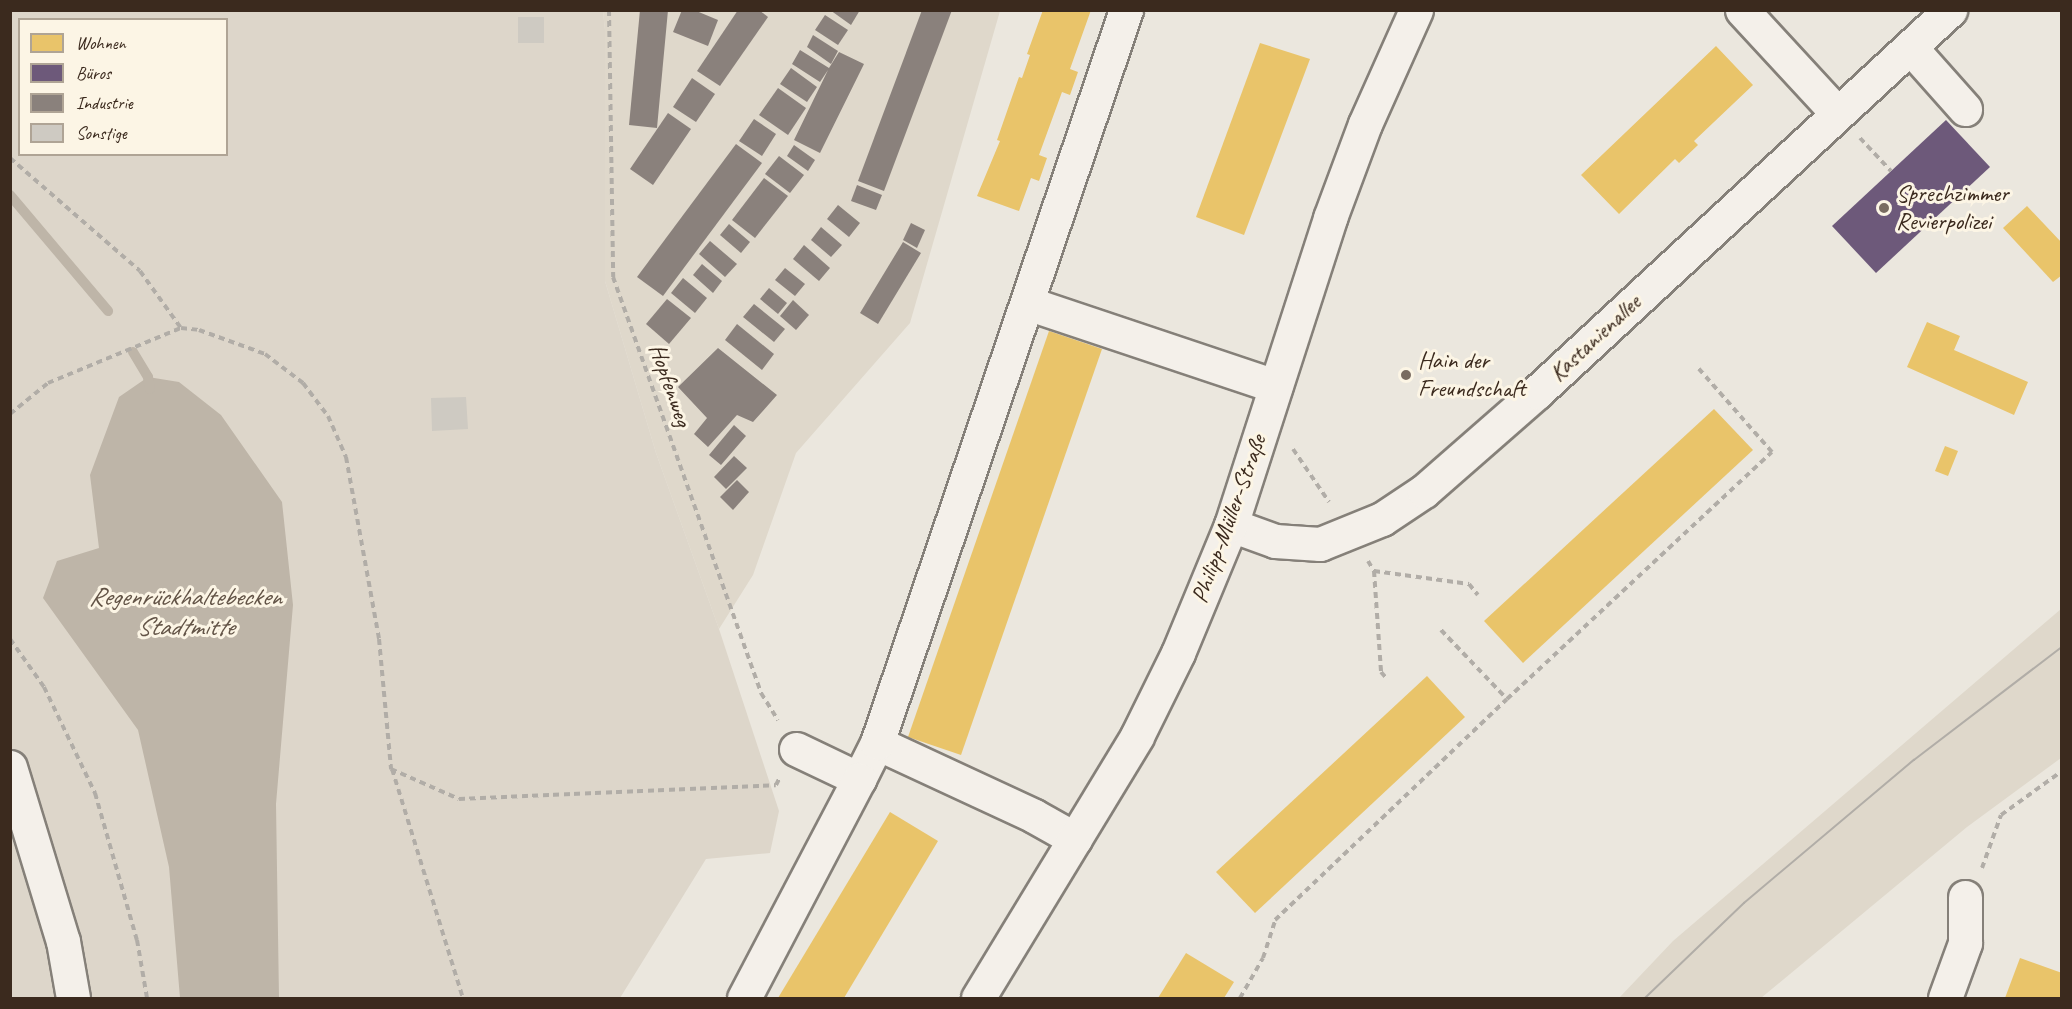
<!DOCTYPE html>
<meta charset="utf-8">
<style>
body{margin:0}
#map{position:relative;width:2072px;height:1009px;overflow:hidden;background:#ebe7de;font-family:Caveat,sans-serif}
div>[style]{position:absolute}
.built>*{inset:0;background:#dfd8cb}
.green>*{inset:0;background:#ddd6ca}
.water>*{inset:0;background:#beb5a8}
.homes>*{inset:0;background:#e9c46a}
.offices>*{inset:0;background:#6d597a}
.industry>*{inset:0;background:#8a817c}
.stream>*{height:10px;margin:-5px;padding:0 5px;transform-origin:5px;border-radius:5px;background:#beb5a8}
.building>*{inset:0;background:#cecac2}
.path>*{height:4px;margin-top:-2px;transform-origin:0;background:repeating-linear-gradient(90deg,#b1ada7 0 6px,transparent 0 10.5px)}
.roads{filter:drop-shadow(2px 0 #858079) drop-shadow(-2px 0 #858079) drop-shadow(0 2px #858079) drop-shadow(0 -2px #858079)}
.minor>*{height:33px;margin:-16.5px;padding:0 16.5px;transform-origin:16.5px;border-radius:16.5px;background:#f4f0ea}
.major>*{height:33px;margin:-16.5px;padding:0 16.5px;transform-origin:16.5px;border-radius:16.5px;background:#f4f0ea}
.tram>*{height:1.5px;margin:-0.75px;padding:0 0.75px;transform-origin:0.75px;border-radius:0.75px;background:#b1ada7}
.dots>*{width:16px;height:16px;translate:-50% -50%;box-sizing:border-box;border:3px solid #fcf5e5;border-radius:50%}
span{translate:-50% -50%;white-space:nowrap;text-align:center;line-height:1.15;-webkit-text-stroke:6px #fcf5e5;paint-order:stroke}
.poi-label{font-size:24px;color:#3b2a1e}
.left{translate:0 -50%;text-align:left}
.street-label{font-size:24px;color:#3b2a1e}
.water-label{font-size:26px;color:#625346;font-style:italic}
.frame{position:absolute;inset:0;border:12px solid #3b2a1e;pointer-events:none}
.legend{position:absolute;left:18px;top:18px;width:210px;height:138px;box-sizing:border-box;background:#fcf5e5;border:2px solid #afa495;margin:0;padding:8px 10px;list-style:none;font-size:18px;color:#3b2a1e}
.legend li{display:flex;align-items:center;gap:12px;height:30px}
.legend b{width:30px;border:2px solid #afa495}
</style>
<div id="map">
<div class="built">
<div style="clip-path:polygon(603px 11px,1000px 11px,910px 323px,796px 453px,753px 575px,719px 629px,656px 453px,605px 281px,605px 30px)"></div>
<div style="clip-path:polygon(2061px 609px,2061px 758px,1967px 827px,1761px 998px,1619px 998px,1673px 941px)"></div>
</div>
<div class="green">
<div style="clip-path:polygon(evenodd,10px 11px,603px 11px,605px 30px,605px 281px,656px 453px,719px 629px,779px 811px,770px 853px,706px 859px,620px 998px,11px 998px,10px 11px,20px 20px,226px 20px,226px 154px,20px 154px,20px 20px)"></div>
</div>
<div class="water">
<div style="clip-path:polygon(148px 377px,179px 382px,221px 415px,282px 502px,293px 605px,276px 804px,279px 998px,180px 998px,169px 867px,138px 730px,43px 598px,57px 561px,99px 548px,90px 475px,119px 397px)"></div>
</div>
<div class="homes">
<div style="clip-path:polygon(1043px 10px,1091px 10px,1070px 69px,1078px 72px,1070px 95px,1062px 92px,1039px 155px,1047px 158px,1039px 181px,1031px 178px,1019px 211px,977px 196px,1000px 141px,997px 140px,1019px 77px,1022px 78px,1030px 55px,1027px 54px)"></div>
<div style="clip-path:polygon(1260px 43px,1310px 59px,1244px 235px,1196px 217px)"></div>
<div style="clip-path:polygon(1716px 46px,1753px 85px,1694px 141px,1698px 145px,1679px 163px,1675px 159px,1619px 214px,1581px 175px)"></div>
<div style="clip-path:polygon(2027px 206px,2062px 243px,2062px 275px,2053px 282px,2003px 228px)"></div>
<div style="clip-path:polygon(1927px 322px,1960px 336px,1954px 350px,2028px 382px,2014px 415px,1907px 367px)"></div>
<div style="clip-path:polygon(1049px 331px,1102px 349px,961px 755px,908px 737px)"></div>
<div style="clip-path:polygon(1714px 409px,1753px 450px,1523px 663px,1484px 621px)"></div>
<div style="clip-path:polygon(1945px 446px,1958px 451px,1948px 476px,1935px 471px)"></div>
<div style="clip-path:polygon(1427px 676px,1465px 717px,1255px 913px,1216px 872px)"></div>
<div style="clip-path:polygon(890px 812px,938px 841px,844px 998px,778px 998px)"></div>
<div style="clip-path:polygon(1186px 953px,1234px 982px,1224px 998px,1158px 998px)"></div>
<div style="clip-path:polygon(2020px 958px,2062px 973px,2062px 998px,2005px 998px)"></div>
</div>
<div class="offices">
<div style="clip-path:polygon(1946px 120px,1990px 167px,1876px 273px,1832px 226px)"></div>
</div>
<div class="industry">
<div style="clip-path:polygon(640px 10px,668px 10px,657px 128px,629px 125px)"></div>
<div style="clip-path:polygon(682px 10px,694px 10px,718px 20px,708px 46px,673px 32px)"></div>
<div style="clip-path:polygon(738px 10px,759px 10px,768px 17px,720px 86px,697px 71px)"></div>
<div style="clip-path:polygon(830px 10px,860px 10px,851px 25px)"></div>
<div style="clip-path:polygon(922px 10px,952px 10px,884px 191px,858px 181px)"></div>
<div style="clip-path:polygon(825px 15px,848px 30px,838px 45px,815px 30px)"></div>
<div style="clip-path:polygon(813px 35px,838px 51px,831px 64px,807px 47px)"></div>
<div style="clip-path:polygon(800px 50px,829px 68px,839px 52px,864px 64px,820px 153px,794px 140px,828px 70px,820px 82px,792px 64px)"></div>
<div style="clip-path:polygon(791px 68px,817px 87px,807px 102px,780px 84px)"></div>
<div style="clip-path:polygon(692px 78px,715px 94px,696px 122px,673px 107px)"></div>
<div style="clip-path:polygon(778px 88px,806px 108px,788px 135px,759px 115px)"></div>
<div style="clip-path:polygon(668px 113px,691px 129px,653px 185px,630px 169px)"></div>
<div style="clip-path:polygon(754px 119px,776px 134px,762px 156px,739px 141px)"></div>
<div style="clip-path:polygon(736px 144px,762px 163px,663px 296px,637px 277px)"></div>
<div style="clip-path:polygon(794px 145px,815px 160px,808px 171px,787px 156px)"></div>
<div style="clip-path:polygon(779px 156px,804px 175px,790px 193px,765px 174px)"></div>
<div style="clip-path:polygon(764px 178px,788px 196px,755px 238px,732px 220px)"></div>
<div style="clip-path:polygon(857px 185px,882px 195px,876px 210px,851px 201px)"></div>
<div style="clip-path:polygon(838px 205px,860px 223px,849px 237px,827px 219px)"></div>
<div style="clip-path:polygon(911px 223px,925px 230px,917px 248px,903px 240px)"></div>
<div style="clip-path:polygon(729px 224px,750px 242px,741px 253px,720px 235px)"></div>
<div style="clip-path:polygon(821px 227px,842px 245px,831px 257px,811px 240px)"></div>
<div style="clip-path:polygon(710px 241px,737px 264px,725px 277px,699px 254px)"></div>
<div style="clip-path:polygon(903px 242px,921px 253px,878px 324px,860px 313px)"></div>
<div style="clip-path:polygon(804px 245px,830px 268px,819px 281px,793px 259px)"></div>
<div style="clip-path:polygon(702px 264px,722px 281px,713px 293px,693px 275px)"></div>
<div style="clip-path:polygon(785px 268px,805px 284px,795px 296px,775px 280px)"></div>
<div style="clip-path:polygon(683px 278px,707px 298px,695px 313px,671px 293px)"></div>
<div style="clip-path:polygon(769px 288px,787px 303px,778px 314px,760px 299px)"></div>
<div style="clip-path:polygon(667px 299px,691px 318px,669px 344px,646px 324px)"></div>
<div style="clip-path:polygon(793px 300px,809px 315px,796px 330px,780px 316px)"></div>
<div style="clip-path:polygon(754px 304px,785px 329px,774px 342px,743px 317px)"></div>
<div style="clip-path:polygon(737px 324px,774px 354px,762px 370px,725px 340px)"></div>
<div style="clip-path:polygon(718px 348px,777px 395px,753px 422px,737px 415px,708px 447px,694px 434px,707px 418px,678px 387px)"></div>
<div style="clip-path:polygon(734px 425px,746px 436px,721px 465px,709px 455px)"></div>
<div style="clip-path:polygon(734px 456px,747px 468px,726px 489px,714px 477px)"></div>
<div style="clip-path:polygon(737px 480px,749px 492px,733px 510px,720px 497px)"></div>
</div>
<div class="stream">
<div style="left:10px;top:195px;width:152px;rotate:49.8deg"></div>
<div style="left:133px;top:352px;width:29px;rotate:59deg"></div>
<div style="left:148px;top:377px;width:12px;rotate:81deg"></div>
</div>
<div class="building">
<div style="clip-path:polygon(518px 17px,544px 17px,544px 43px,518px 43px)"></div>
<div style="clip-path:polygon(466px 397px,468px 429px,432px 431px,431px 398px)"></div>
</div>
<div class="path">
<div style="left:609px;top:10px;width:267px;rotate:89.1deg"></div>
<div style="left:613px;top:277px;width:442px;rotate:70.4deg"></div>
<div style="left:761px;top:693px;width:32px;rotate:58deg"></div>
<div style="left:1860px;top:138px;width:45px;rotate:46.8deg"></div>
<div style="left:10px;top:158px;width:172px;rotate:41deg"></div>
<div style="left:140px;top:271px;width:70px;rotate:54.3deg"></div>
<div style="left:10px;top:414px;width:49px;rotate:-39.2deg"></div>
<div style="left:48px;top:383px;width:144px;rotate:-22.5deg"></div>
<div style="left:181px;top:328px;width:18px;rotate:6deg"></div>
<div style="left:199px;top:330px;width:70px;rotate:20deg"></div>
<div style="left:265px;top:354px;width:48px;rotate:37.3deg"></div>
<div style="left:303px;top:383px;width:41px;rotate:52.9deg"></div>
<div style="left:328px;top:416px;width:45px;rotate:66.3deg"></div>
<div style="left:346px;top:457px;width:185px;rotate:79.7deg"></div>
<div style="left:379px;top:639px;width:131px;rotate:84.7deg"></div>
<div style="left:391px;top:769px;width:74px;rotate:23.8deg"></div>
<div style="left:459px;top:799px;width:317px;rotate:-2.5deg"></div>
<div style="left:776px;top:785px;width:7px;rotate:-63deg"></div>
<div style="left:1293px;top:449px;width:64px;rotate:55.8deg"></div>
<div style="left:1368px;top:561px;width:12px;rotate:59deg"></div>
<div style="left:1374px;top:571px;width:101px;rotate:86deg"></div>
<div style="left:1381px;top:672px;width:9px;rotate:49deg"></div>
<div style="left:1374px;top:571px;width:96px;rotate:7.8deg"></div>
<div style="left:1469px;top:584px;width:14px;rotate:51deg"></div>
<div style="left:1441px;top:630px;width:95px;rotate:46.3deg"></div>
<div style="left:10px;top:639px;width:59px;rotate:54.7deg"></div>
<div style="left:44px;top:687px;width:118px;rotate:64.3deg"></div>
<div style="left:95px;top:793px;width:153px;rotate:74.1deg"></div>
<div style="left:137px;top:940px;width:59px;rotate:80.2deg"></div>
<div style="left:392px;top:769px;width:240px;rotate:72.8deg"></div>
<div style="left:1982px;top:868px;width:56px;rotate:-70.3deg"></div>
<div style="left:2001px;top:815px;width:75px;rotate:-35.8deg"></div>
<div style="left:1240px;top:998px;width:46px;rotate:-60.1deg"></div>
<div style="left:1263px;top:958px;width:40px;rotate:-72deg"></div>
<div style="left:1275px;top:920px;width:320px;rotate:-43.6deg"></div>
<div style="left:1507px;top:699px;width:362px;rotate:-43deg"></div>
<div style="left:1772px;top:452px;width:111px;rotate:-131.3deg"></div>
</div>
<div class="roads">
<div class="minor">
<div style="left:1742px;top:10px;width:140px;rotate:47.3deg"></div>
<div style="left:1910px;top:47px;width:83px;rotate:48.4deg"></div>
<div style="left:1027px;top:303px;width:262px;rotate:18.5deg"></div>
<div style="left:1231px;top:525px;width:47px;rotate:20deg"></div>
<div style="left:1275px;top:541px;width:45px;rotate:3.8deg"></div>
<div style="left:1320px;top:544px;width:67px;rotate:-22deg"></div>
<div style="left:1382px;top:519px;width:50px;rotate:-33.7deg"></div>
<div style="left:1424px;top:491px;width:150px;rotate:-41.2deg"></div>
<div style="left:1537px;top:392px;width:563px;rotate:-42.77deg"></div>
<div style="left:877px;top:743px;width:173px;rotate:24.9deg"></div>
<div style="left:1034px;top:816px;width:47px;rotate:29.3deg"></div>
<div style="left:796px;top:749px;width:70px;rotate:25.5deg"></div>
<div style="left:859px;top:779px;width:40px;rotate:-63.4deg"></div>
<div style="left:877px;top:743px;width:774px;rotate:-71.24deg"></div>
<div style="left:10px;top:767px;width:182px;rotate:73.1deg"></div>
<div style="left:63px;top:941px;width:58px;rotate:80deg"></div>
<div style="left:744px;top:998px;width:247px;rotate:-62.3deg"></div>
<div style="left:1945px;top:998px;width:59px;rotate:-70deg"></div>
<div style="left:1965px;top:943px;width:46px;rotate:-90deg"></div>
</div>
<div class="major">
<div style="left:978px;top:998px;width:306px;rotate:-58.7deg"></div>
<div style="left:1137px;top:736px;width:93px;rotate:-63.7deg"></div>
<div style="left:1178px;top:653px;width:139px;rotate:-67.5deg"></div>
<div style="left:1231px;top:525px;width:323px;rotate:-72.1deg"></div>
<div style="left:1330px;top:218px;width:100px;rotate:-69.6deg"></div>
<div style="left:1365px;top:124px;width:125px;rotate:-65.9deg"></div>
</div>
</div>
<div class="tram">
<div style="left:1645px;top:998px;width:137px;rotate:-43.8deg"></div>
<div style="left:1744px;top:903px;width:222px;rotate:-40.1deg"></div>
<div style="left:1914px;top:760px;width:186px;rotate:-37.4deg"></div>
</div>
<div class="dots">
<div style="left:1884px;top:208px;background:#796c61"></div>
<div style="left:1406px;top:375px;background:#796c61"></div>
</div>
<div class="poi-label">
<span class="left" style="left:1896px;top:208px">Sprechzimmer<br>Revierpolizei</span>
<span class="left" style="left:1418px;top:375px">Hain der<br>Freundschaft</span>
</div>
<div class="street-label">
<span style="left:1595px;top:338px;rotate:-43deg">Kastanienallee</span>
<span style="left:670px;top:385px;rotate:71deg">Hopfenweg</span>
<span style="left:1229px;top:519px;rotate:-70deg">Philipp-Müller-Straße</span>
</div>
<div class="water-label">
<span style="left:185px;top:612px">Regenrückhaltebecken<br>Stadtmitte</span>
</div>
<div class="frame"></div>
<ul class="legend">
<li><b style="height:16px;background:#e9c46a"></b>Wohnen</li>
<li><b style="height:16px;background:#6d597a"></b>Büros</li>
<li><b style="height:16px;background:#8a817c"></b>Industrie</li>
<li><b style="height:16px;background:#cecac2"></b>Sonstige</li>
</ul>
</div>
